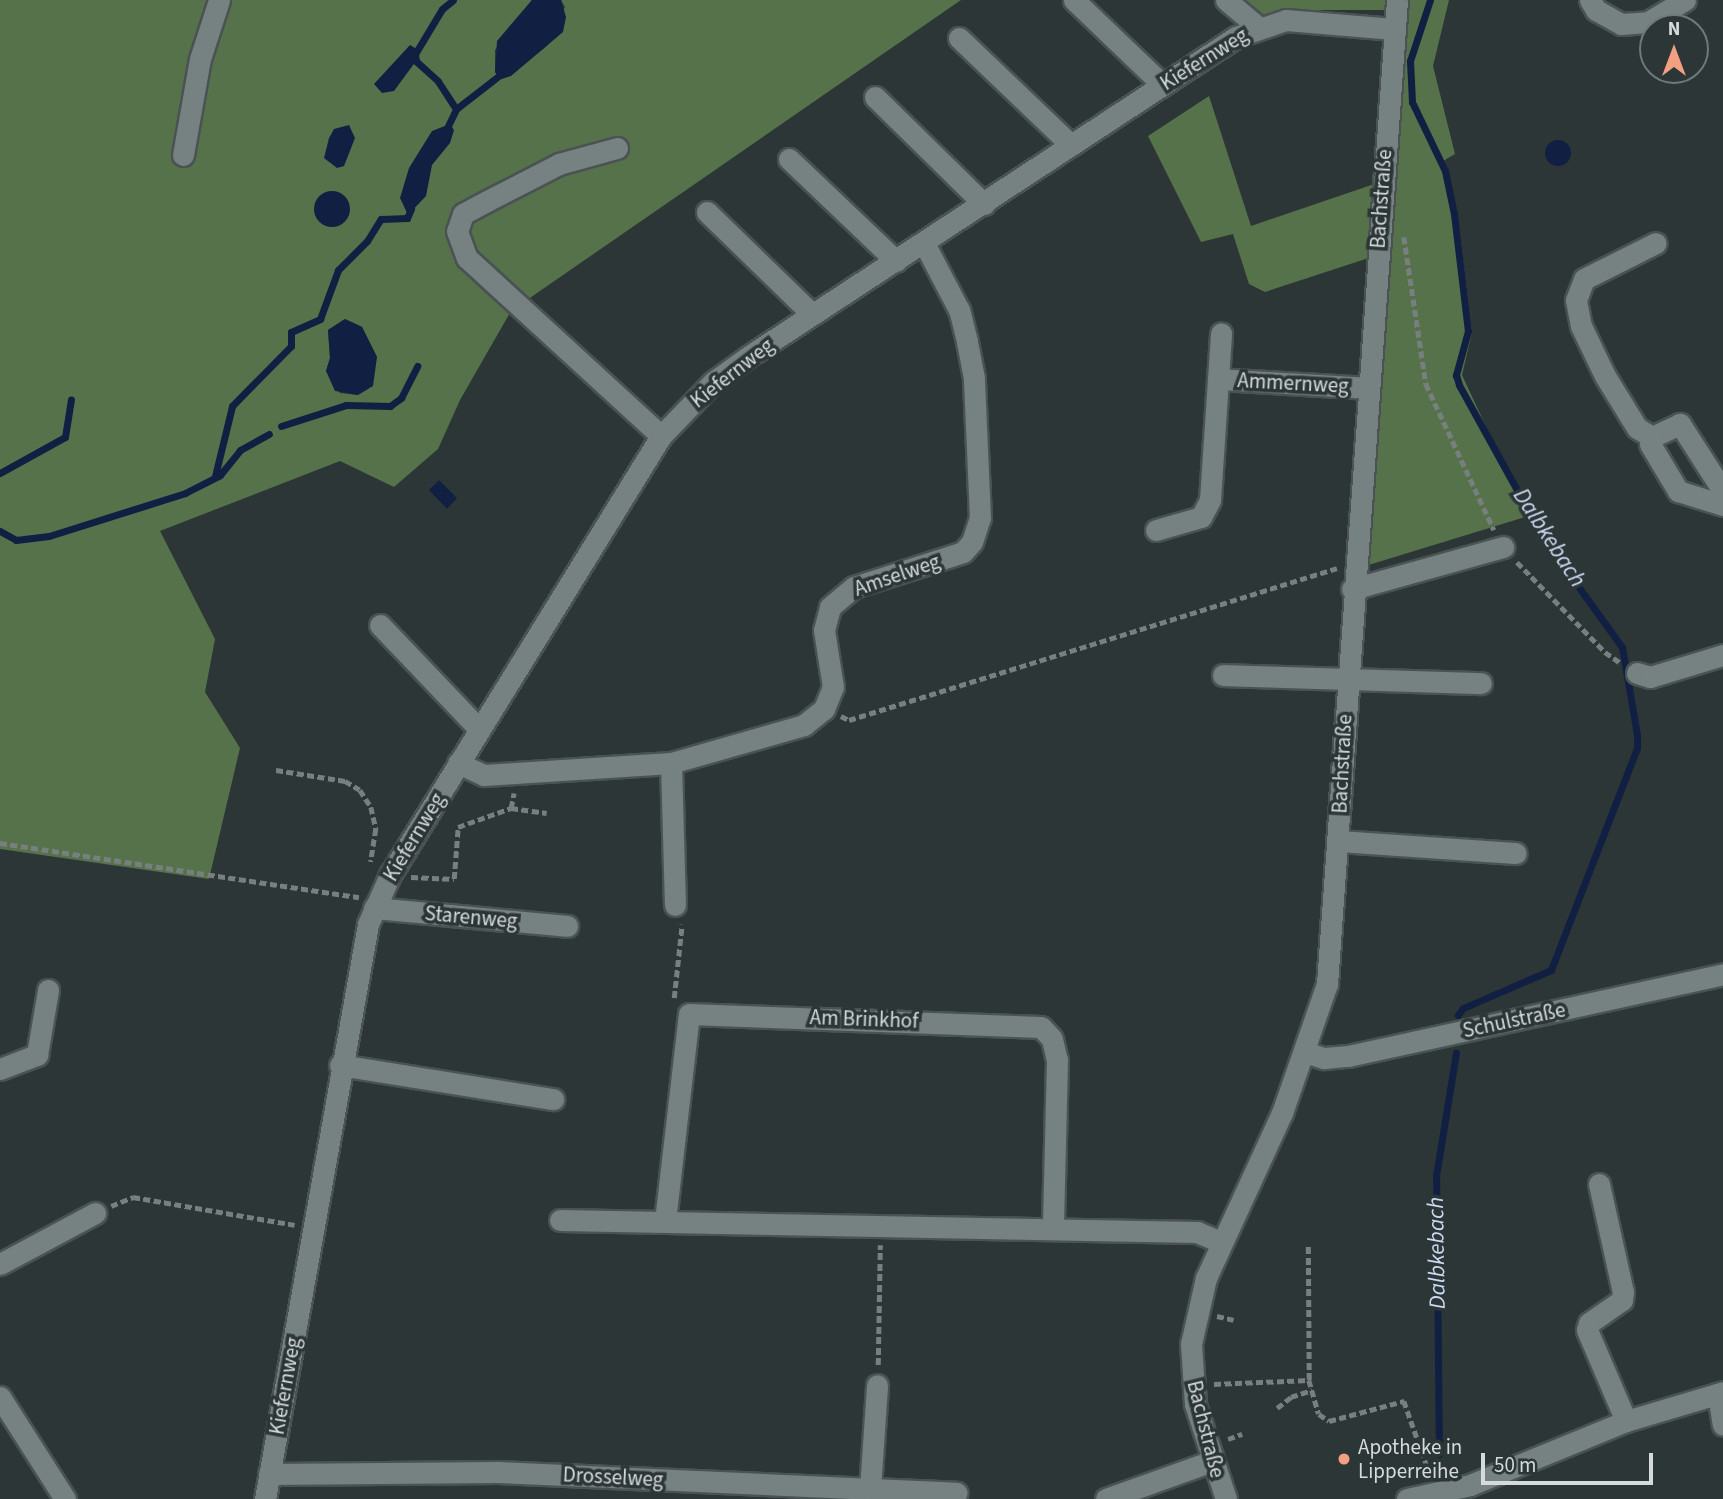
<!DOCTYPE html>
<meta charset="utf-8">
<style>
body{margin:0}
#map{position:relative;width:1723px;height:1499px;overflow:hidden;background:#2c3637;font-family:"Source Sans 3",sans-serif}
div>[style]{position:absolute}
.forest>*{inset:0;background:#56724b}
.water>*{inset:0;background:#112042}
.round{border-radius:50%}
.stream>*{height:7px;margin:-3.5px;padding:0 3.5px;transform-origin:3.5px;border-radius:3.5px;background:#112042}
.path>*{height:4.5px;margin-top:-2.25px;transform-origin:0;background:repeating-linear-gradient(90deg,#777f7f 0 7px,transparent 0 10.5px)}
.roads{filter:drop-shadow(2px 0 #4a5253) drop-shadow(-2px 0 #4a5253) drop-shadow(0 2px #4a5253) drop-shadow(0 -2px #4a5253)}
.minor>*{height:21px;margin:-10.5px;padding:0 10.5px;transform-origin:10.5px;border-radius:10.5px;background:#768182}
.dots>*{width:19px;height:19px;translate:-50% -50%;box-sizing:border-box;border:4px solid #2c3637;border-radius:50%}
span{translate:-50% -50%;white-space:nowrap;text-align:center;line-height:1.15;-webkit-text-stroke:7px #2c3637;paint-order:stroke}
.street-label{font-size:21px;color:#d5dbdb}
.poi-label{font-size:21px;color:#d5dbdb}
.left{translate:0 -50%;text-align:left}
.water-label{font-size:23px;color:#cddaf4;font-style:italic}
.north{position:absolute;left:1639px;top:14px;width:70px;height:70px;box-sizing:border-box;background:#2c3637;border:2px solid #707879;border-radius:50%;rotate:0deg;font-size:19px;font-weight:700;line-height:28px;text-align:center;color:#d5dbdb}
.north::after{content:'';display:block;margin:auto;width:24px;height:32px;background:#f2a081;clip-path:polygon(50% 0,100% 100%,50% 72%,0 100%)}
.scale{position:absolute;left:1481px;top:1453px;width:172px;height:32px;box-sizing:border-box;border:4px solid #d5dbdb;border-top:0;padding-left:9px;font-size:21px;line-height:24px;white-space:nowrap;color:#d5dbdb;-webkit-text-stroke:5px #2c3637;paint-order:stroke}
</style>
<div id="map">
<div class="forest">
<div style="clip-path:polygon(evenodd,0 0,532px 0,495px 50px,495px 72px,523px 65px,548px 45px,565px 7px,561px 0,961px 0,511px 311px,460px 400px,438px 449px,394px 487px,340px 461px,160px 531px,215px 639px,205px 692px,240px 748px,209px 879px,0 849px,0 0,345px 319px,362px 327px,377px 357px,358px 395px,340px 393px,326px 371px,330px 358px,328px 330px,345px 319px)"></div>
<div style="clip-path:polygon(1239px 0,1449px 0,1433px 66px,1455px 154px,1443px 161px,1458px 217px,1472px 332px,1462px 375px,1508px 474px,1535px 514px,1362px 567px,1384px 253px,1265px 292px,1249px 284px,1233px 234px,1201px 242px,1148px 136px,1209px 96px,1251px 226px,1392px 178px,1403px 10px,1296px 10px,1258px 19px)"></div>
</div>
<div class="water">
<div style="clip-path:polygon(532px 0,561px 0,566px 17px,563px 32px,511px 76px,499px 80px,495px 72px,497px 41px)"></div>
<div style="clip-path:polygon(410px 45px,420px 51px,416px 61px,394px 91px,382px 93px,374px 84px)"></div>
<div style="clip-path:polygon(450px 124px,454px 130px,450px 143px,432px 165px,426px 196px,408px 215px,400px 198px,409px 168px,432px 131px)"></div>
<div style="clip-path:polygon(349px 125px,355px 138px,344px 166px,337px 168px,324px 158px,329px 138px,334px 129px)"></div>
<div class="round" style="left:1545px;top:140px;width:26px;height:26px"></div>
<div class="round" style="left:314px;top:191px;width:36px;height:36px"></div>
<div style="clip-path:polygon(345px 319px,362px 327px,377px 357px,373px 386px,358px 395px,335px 391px,326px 371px,330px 358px,328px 330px)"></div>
<div style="clip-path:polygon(439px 480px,457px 498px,447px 509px,429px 490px)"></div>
</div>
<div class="stream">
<div style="left:1430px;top:0;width:64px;rotate:108.2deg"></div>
<div style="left:1410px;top:61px;width:41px;rotate:87.2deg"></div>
<div style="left:1412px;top:102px;width:76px;rotate:64.4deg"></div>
<div style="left:1445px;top:171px;width:44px;rotate:78.2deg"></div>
<div style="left:1454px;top:214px;width:118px;rotate:83.2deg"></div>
<div style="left:1468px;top:331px;width:46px;rotate:105.3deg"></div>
<div style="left:1456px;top:375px;width:10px;rotate:73deg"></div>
<div style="left:1459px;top:385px;width:176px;rotate:61.1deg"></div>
<div style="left:1544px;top:539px;width:133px;rotate:54.2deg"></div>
<div style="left:1622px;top:647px;width:89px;rotate:80.3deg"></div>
<div style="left:1637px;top:735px;width:13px;rotate:90deg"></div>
<div style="left:1637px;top:748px;width:238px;rotate:111.2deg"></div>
<div style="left:1551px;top:970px;width:96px;rotate:156.6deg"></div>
<div style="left:1463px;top:1008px;width:9px;rotate:126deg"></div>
<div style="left:456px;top:109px;width:51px;rotate:-37.8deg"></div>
<div style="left:445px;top:132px;width:25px;rotate:-64deg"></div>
<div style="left:456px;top:109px;width:33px;rotate:-123deg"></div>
<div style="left:438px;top:81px;width:30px;rotate:-138deg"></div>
<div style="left:416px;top:61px;width:7px;rotate:-98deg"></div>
<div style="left:415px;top:54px;width:52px;rotate:-59deg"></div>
<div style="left:442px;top:9px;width:14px;rotate:-39deg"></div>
<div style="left:281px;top:426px;width:68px;rotate:-17.9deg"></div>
<div style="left:346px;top:405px;width:44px;rotate:1.3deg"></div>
<div style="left:390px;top:406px;width:14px;rotate:-36deg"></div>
<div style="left:401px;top:398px;width:36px;rotate:-63deg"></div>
<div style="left:0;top:473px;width:74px;rotate:-29deg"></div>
<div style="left:65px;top:437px;width:38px;rotate:-81deg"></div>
<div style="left:215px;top:476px;width:72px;rotate:-76.3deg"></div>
<div style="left:232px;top:406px;width:84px;rotate:-45.5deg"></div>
<div style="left:291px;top:346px;width:14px;rotate:-90deg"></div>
<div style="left:291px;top:332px;width:32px;rotate:-24deg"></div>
<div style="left:320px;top:319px;width:52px;rotate:-69.8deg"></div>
<div style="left:338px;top:270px;width:41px;rotate:-45deg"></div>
<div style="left:367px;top:241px;width:26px;rotate:-58deg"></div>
<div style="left:381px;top:219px;width:26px;rotate:-2deg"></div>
<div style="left:407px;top:218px;width:10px;rotate:-66deg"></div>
<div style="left:0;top:531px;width:18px;rotate:29deg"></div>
<div style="left:16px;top:540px;width:33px;rotate:-7deg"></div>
<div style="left:49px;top:536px;width:143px;rotate:-17.5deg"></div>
<div style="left:185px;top:493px;width:39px;rotate:-27deg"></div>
<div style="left:220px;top:475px;width:32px;rotate:-51deg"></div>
<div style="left:240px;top:450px;width:33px;rotate:-29deg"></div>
<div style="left:1439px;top:1454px;width:278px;rotate:-90.6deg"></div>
<div style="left:1436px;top:1176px;width:125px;rotate:-80.8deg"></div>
</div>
<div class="path">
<div style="left:1404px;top:237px;width:149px;rotate:81.5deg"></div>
<div style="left:1426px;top:384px;width:161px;rotate:65deg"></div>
<div style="left:1517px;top:562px;width:126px;rotate:45.6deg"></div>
<div style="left:1605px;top:652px;width:19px;rotate:35deg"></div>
<div style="left:841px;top:716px;width:9px;rotate:27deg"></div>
<div style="left:849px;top:720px;width:511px;rotate:-17.3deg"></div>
<div style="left:276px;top:770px;width:70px;rotate:9.1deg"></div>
<div style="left:345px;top:781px;width:17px;rotate:31deg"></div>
<div style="left:360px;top:790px;width:20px;rotate:57deg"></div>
<div style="left:371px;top:807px;width:23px;rotate:77deg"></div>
<div style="left:376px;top:829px;width:33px;rotate:99deg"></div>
<div style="left:511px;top:808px;width:36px;rotate:8deg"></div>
<div style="left:0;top:843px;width:363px;rotate:8.6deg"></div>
<div style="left:411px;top:877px;width:43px;rotate:2.7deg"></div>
<div style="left:454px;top:879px;width:52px;rotate:-85.6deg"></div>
<div style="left:458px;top:827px;width:56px;rotate:-19.7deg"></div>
<div style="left:511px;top:808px;width:15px;rotate:-79deg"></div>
<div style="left:674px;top:998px;width:74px;rotate:-83.8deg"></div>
<div style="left:111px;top:1206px;width:24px;rotate:-22deg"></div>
<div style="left:133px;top:1197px;width:164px;rotate:9.8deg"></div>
<div style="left:1217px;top:1316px;width:17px;rotate:13deg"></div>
<div style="left:878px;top:1365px;width:120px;rotate:-89deg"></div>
<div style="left:1309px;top:1380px;width:35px;rotate:74deg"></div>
<div style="left:1319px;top:1414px;width:12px;rotate:35deg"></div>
<div style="left:1329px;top:1421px;width:78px;rotate:-14.9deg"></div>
<div style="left:1404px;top:1401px;width:78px;rotate:70.6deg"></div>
<div style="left:1214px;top:1384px;width:95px;rotate:-2.4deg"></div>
<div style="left:1309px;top:1380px;width:135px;rotate:-90.4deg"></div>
<div style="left:1277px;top:1408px;width:18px;rotate:-38deg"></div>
<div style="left:1291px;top:1397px;width:22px;rotate:-18deg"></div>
<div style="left:1228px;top:1439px;width:15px;rotate:-20deg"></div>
</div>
<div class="roads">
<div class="minor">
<div style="left:1074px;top:0;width:122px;rotate:43.7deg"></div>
<div style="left:1226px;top:0;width:40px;rotate:40deg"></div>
<div style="left:1590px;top:0;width:12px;rotate:59deg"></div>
<div style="left:1596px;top:10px;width:29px;rotate:29deg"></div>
<div style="left:1621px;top:24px;width:27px;rotate:-4deg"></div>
<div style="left:1648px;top:22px;width:43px;rotate:-30.7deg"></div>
<div style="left:959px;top:38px;width:155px;rotate:43.7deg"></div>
<div style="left:875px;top:97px;width:153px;rotate:44.5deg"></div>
<div style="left:617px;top:148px;width:60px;rotate:164.6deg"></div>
<div style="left:559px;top:164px;width:81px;rotate:152.8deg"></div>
<div style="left:487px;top:201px;width:27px;rotate:152deg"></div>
<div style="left:463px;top:214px;width:18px;rotate:109deg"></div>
<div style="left:457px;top:231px;width:29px;rotate:70deg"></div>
<div style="left:467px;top:258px;width:263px;rotate:42.5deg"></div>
<div style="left:183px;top:155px;width:97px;rotate:-80deg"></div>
<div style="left:200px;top:59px;width:62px;rotate:-72.1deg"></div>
<div style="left:789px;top:159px;width:148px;rotate:43.6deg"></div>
<div style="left:707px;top:212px;width:146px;rotate:44.2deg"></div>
<div style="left:1218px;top:379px;width:150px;rotate:3.4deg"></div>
<div style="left:1652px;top:437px;width:17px;rotate:-149deg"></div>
<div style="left:1637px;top:428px;width:61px;rotate:-121.6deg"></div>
<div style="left:1605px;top:376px;width:55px;rotate:-115.6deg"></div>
<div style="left:1581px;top:326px;width:26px;rotate:-101deg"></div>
<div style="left:1576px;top:300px;width:22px;rotate:-69deg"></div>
<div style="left:1584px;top:279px;width:80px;rotate:-26.6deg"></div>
<div style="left:1723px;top:491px;width:80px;rotate:-122.7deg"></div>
<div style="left:1680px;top:424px;width:31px;rotate:155deg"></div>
<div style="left:1652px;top:437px;width:7px;rotate:106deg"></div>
<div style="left:1650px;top:444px;width:55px;rotate:59.2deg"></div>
<div style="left:1678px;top:491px;width:47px;rotate:17.3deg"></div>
<div style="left:1156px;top:530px;width:47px;rotate:-16.1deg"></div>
<div style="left:1201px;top:517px;width:19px;rotate:-62deg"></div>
<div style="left:1210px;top:500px;width:167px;rotate:-86.2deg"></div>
<div style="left:1352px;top:589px;width:157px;rotate:-15.5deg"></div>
<div style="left:380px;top:625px;width:144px;rotate:46.4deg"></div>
<div style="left:1637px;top:673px;width:14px;rotate:17deg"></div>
<div style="left:1650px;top:677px;width:76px;rotate:-16.8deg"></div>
<div style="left:1223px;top:675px;width:258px;rotate:1.8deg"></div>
<div style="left:458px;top:763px;width:29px;rotate:25deg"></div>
<div style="left:484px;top:775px;width:187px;rotate:-3.7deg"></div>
<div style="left:671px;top:763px;width:138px;rotate:-15.9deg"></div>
<div style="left:804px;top:725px;width:26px;rotate:-39deg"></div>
<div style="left:824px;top:709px;width:24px;rotate:-68deg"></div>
<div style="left:833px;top:687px;width:58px;rotate:-99deg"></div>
<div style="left:824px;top:630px;width:24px;rotate:-75deg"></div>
<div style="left:830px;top:607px;width:31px;rotate:-40deg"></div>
<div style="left:854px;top:587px;width:114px;rotate:-17.8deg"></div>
<div style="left:963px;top:552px;width:13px;rotate:-48deg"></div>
<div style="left:972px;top:542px;width:25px;rotate:-72deg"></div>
<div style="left:980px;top:518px;width:140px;rotate:-92.5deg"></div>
<div style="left:974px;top:378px;width:38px;rotate:-101deg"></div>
<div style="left:967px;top:341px;width:32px;rotate:-104deg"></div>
<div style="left:959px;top:310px;width:76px;rotate:-117.6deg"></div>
<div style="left:671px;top:763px;width:142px;rotate:88.4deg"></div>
<div style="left:1338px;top:841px;width:178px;rotate:3.9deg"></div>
<div style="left:374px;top:908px;width:194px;rotate:5.3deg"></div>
<div style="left:1305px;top:1052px;width:20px;rotate:18deg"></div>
<div style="left:1324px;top:1058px;width:24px;rotate:-5deg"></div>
<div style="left:1348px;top:1056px;width:384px;rotate:-12.3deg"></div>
<div style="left:340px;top:1065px;width:216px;rotate:9.1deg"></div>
<div style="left:0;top:1069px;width:40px;rotate:-21deg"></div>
<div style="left:37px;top:1055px;width:66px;rotate:-80.4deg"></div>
<div style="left:1599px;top:1184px;width:111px;rotate:77.5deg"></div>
<div style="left:1623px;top:1292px;width:8px;rotate:97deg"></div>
<div style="left:1622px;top:1300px;width:40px;rotate:145.1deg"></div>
<div style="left:1589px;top:1323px;width:7px;rotate:106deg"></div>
<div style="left:1587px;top:1330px;width:99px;rotate:66.8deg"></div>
<div style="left:560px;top:1220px;width:637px;rotate:1.08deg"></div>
<div style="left:1197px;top:1232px;width:26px;rotate:23deg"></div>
<div style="left:665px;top:1221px;width:208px;rotate:-83.4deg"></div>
<div style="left:689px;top:1014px;width:352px;rotate:2.1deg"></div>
<div style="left:1041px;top:1027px;width:16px;rotate:47deg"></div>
<div style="left:1052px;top:1039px;width:22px;rotate:77deg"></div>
<div style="left:1057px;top:1060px;width:168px;rotate:91.4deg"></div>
<div style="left:0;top:1264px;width:108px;rotate:-28.2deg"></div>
<div style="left:1718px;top:1394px;width:31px;rotate:81deg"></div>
<div style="left:0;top:1397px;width:121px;rotate:57.5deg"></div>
<div style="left:269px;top:1474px;width:229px;rotate:-0.5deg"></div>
<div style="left:498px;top:1472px;width:459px;rotate:2.6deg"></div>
<div style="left:870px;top:1489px;width:104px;rotate:-86.1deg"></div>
<div style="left:265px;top:1499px;width:584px;rotate:-79.84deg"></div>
<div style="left:368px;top:924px;width:54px;rotate:-65.8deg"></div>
<div style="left:390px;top:875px;width:516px;rotate:-58.31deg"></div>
<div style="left:661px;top:436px;width:75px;rotate:-46.1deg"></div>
<div style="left:713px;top:382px;width:44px;rotate:-35.8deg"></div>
<div style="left:749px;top:356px;width:582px;rotate:-33.23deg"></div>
<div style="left:1236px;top:37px;width:53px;rotate:-18.8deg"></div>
<div style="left:1286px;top:20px;width:108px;rotate:4.8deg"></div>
<div style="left:1106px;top:1499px;width:113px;rotate:-19.7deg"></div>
<div style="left:1226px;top:1499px;width:100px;rotate:-108.1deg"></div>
<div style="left:1195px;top:1404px;width:60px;rotate:-93.8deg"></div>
<div style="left:1191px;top:1344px;width:68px;rotate:-77.2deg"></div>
<div style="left:1206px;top:1278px;width:182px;rotate:-65.3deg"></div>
<div style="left:1282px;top:1113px;width:137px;rotate:-70.8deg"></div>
<div style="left:1327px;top:984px;width:986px;rotate:-85.93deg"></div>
<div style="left:1407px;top:1499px;width:65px;rotate:-12.5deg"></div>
<div style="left:1470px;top:1485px;width:169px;rotate:-22.3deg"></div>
<div style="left:1626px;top:1421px;width:101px;rotate:-16.6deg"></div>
</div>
</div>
<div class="dots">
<div style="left:1344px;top:1459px;background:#f2a081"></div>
</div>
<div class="street-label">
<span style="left:1204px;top:59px;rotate:-32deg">Kiefernweg</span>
<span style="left:1381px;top:199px;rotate:-86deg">Bachstraße</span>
<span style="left:732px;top:373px;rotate:-38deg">Kiefernweg</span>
<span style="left:1293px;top:383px;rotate:3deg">Ammernweg</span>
<span style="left:897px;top:575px;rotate:-19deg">Amselweg</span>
<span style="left:1342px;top:764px;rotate:-87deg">Bachstraße</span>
<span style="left:414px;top:837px;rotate:-59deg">Kiefernweg</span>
<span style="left:471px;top:917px;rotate:5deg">Starenweg</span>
<span style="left:864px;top:1019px;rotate:2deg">Am Brinkhof</span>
<span style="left:1514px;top:1020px;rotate:-12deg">Schulstraße</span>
<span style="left:285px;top:1386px;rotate:-80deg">Kiefernweg</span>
<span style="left:1206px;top:1429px;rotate:76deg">Bachstraße</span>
<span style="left:613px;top:1477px;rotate:3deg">Drosselweg</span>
</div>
<div class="poi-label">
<span class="left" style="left:1358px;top:1459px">Apotheke in<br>Lipperreihe</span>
</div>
<div class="water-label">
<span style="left:1549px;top:538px;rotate:57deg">Dalbkebach</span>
<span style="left:1437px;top:1253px;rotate:-91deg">Dalbkebach</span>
</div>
<div class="north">N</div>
<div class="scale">50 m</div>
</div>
